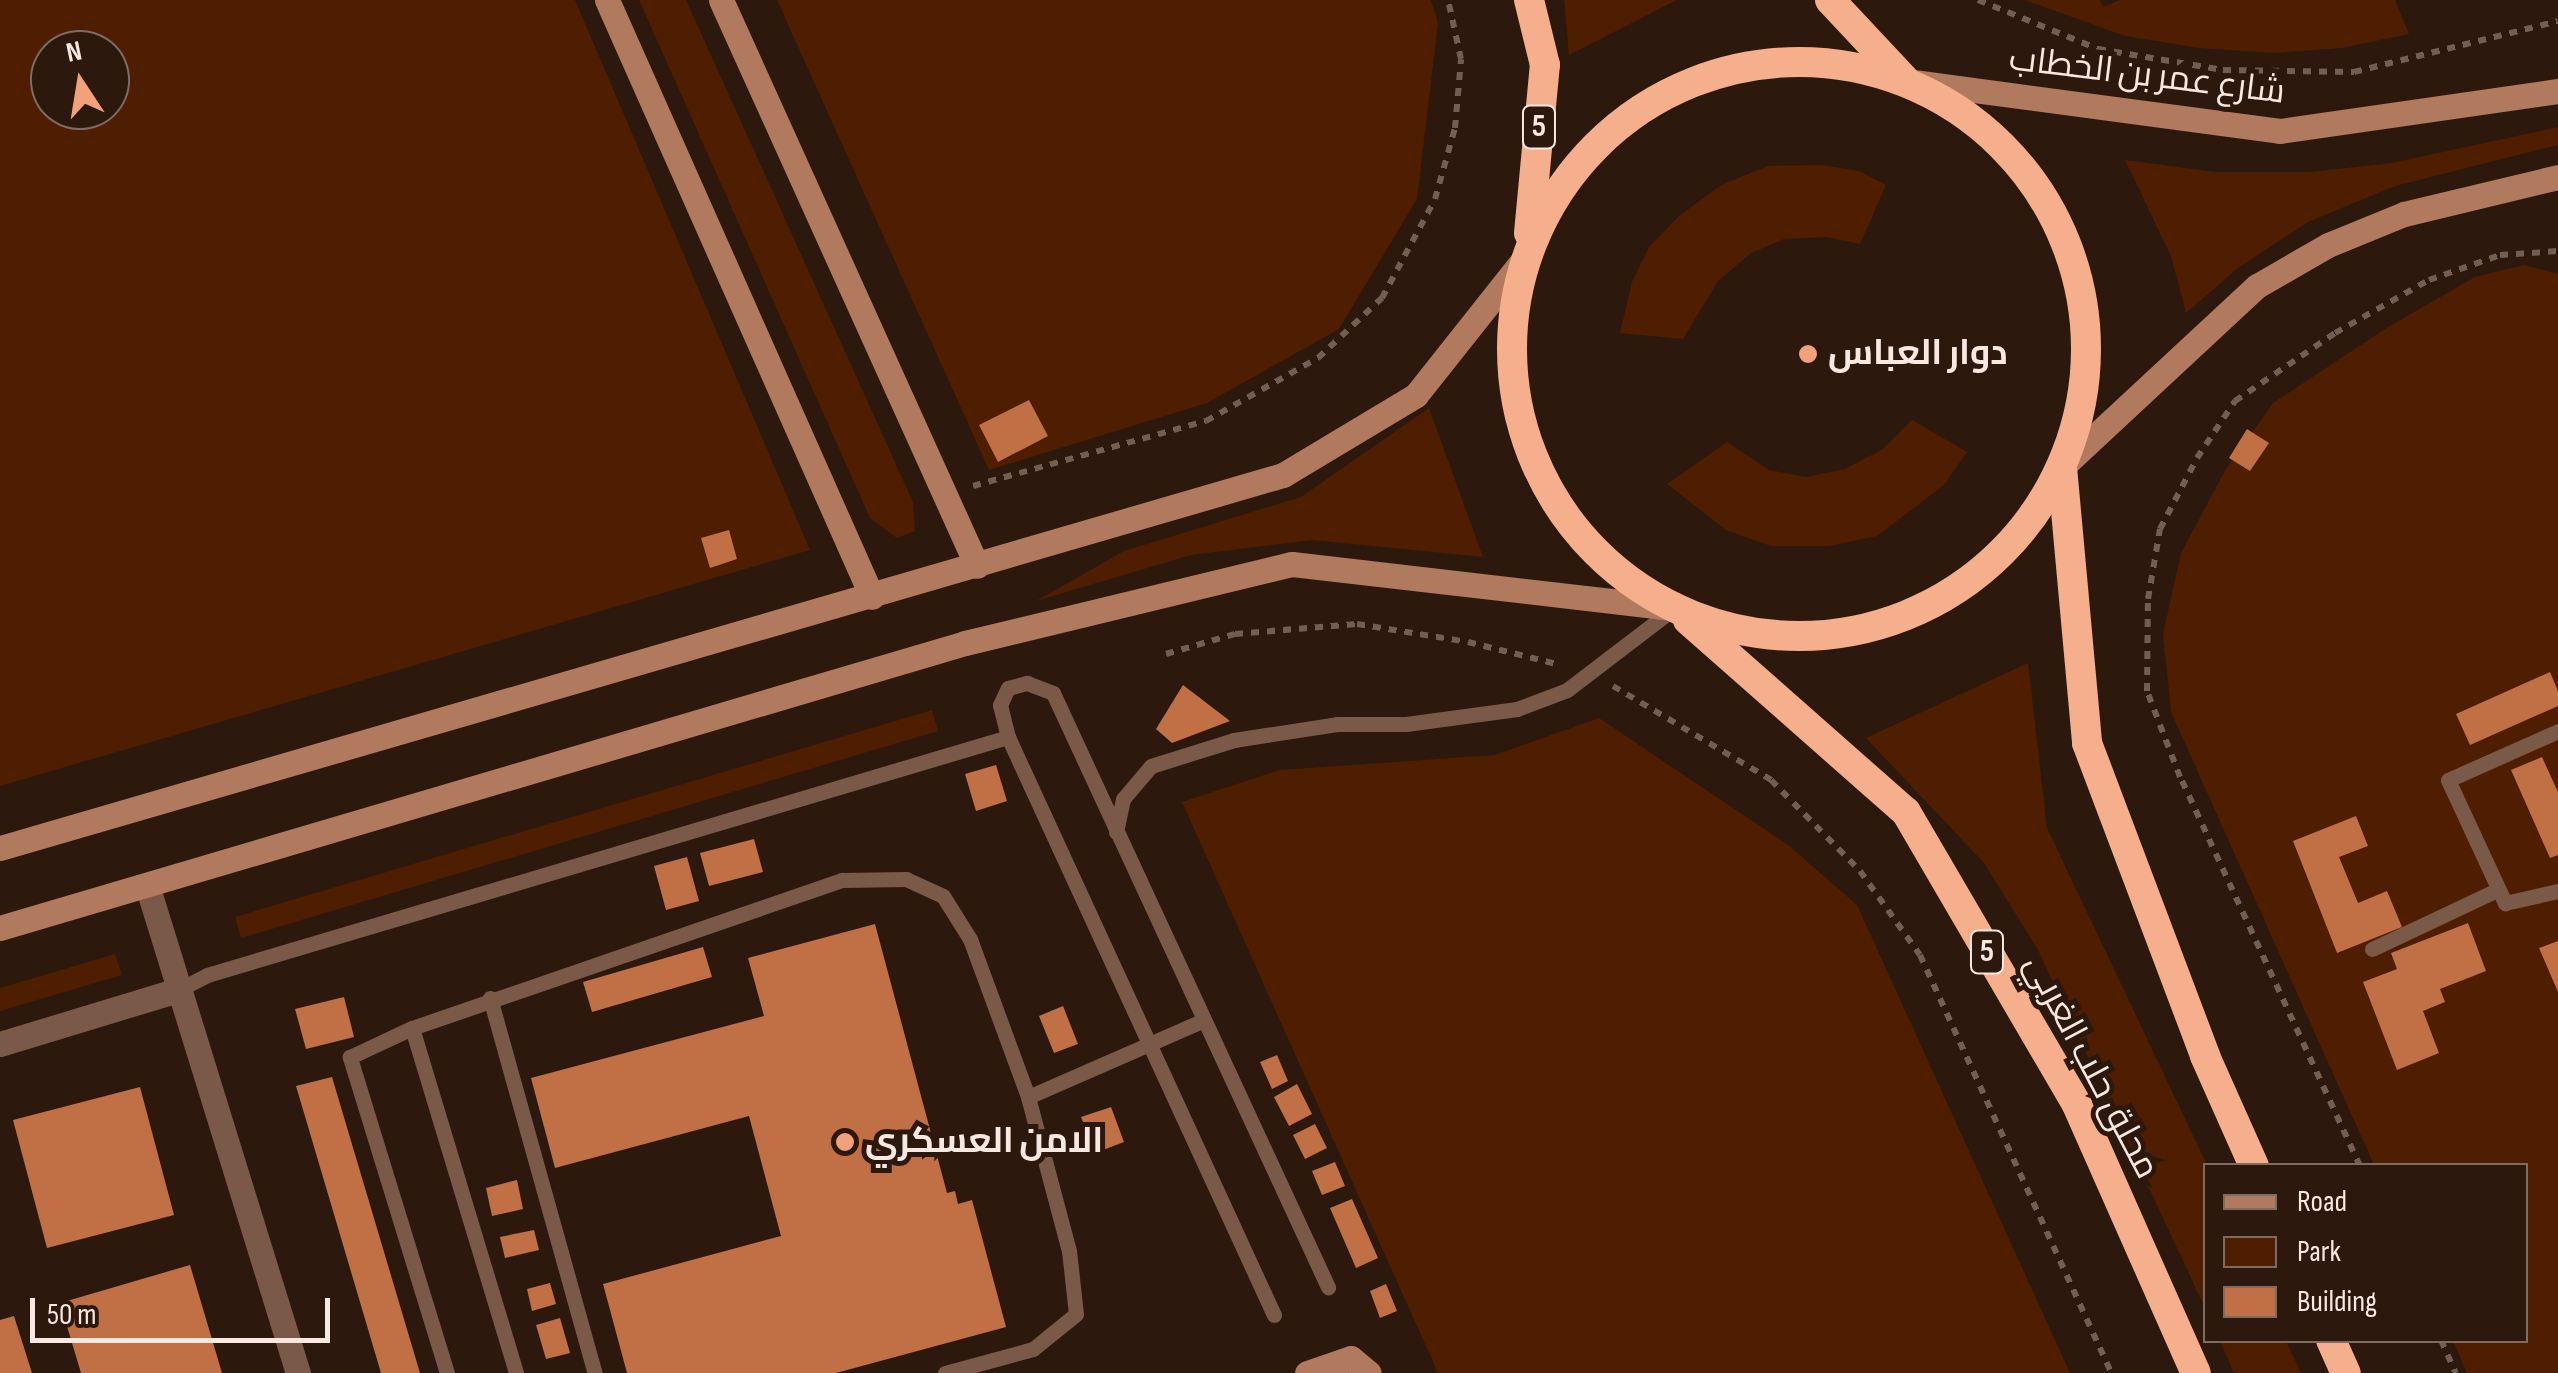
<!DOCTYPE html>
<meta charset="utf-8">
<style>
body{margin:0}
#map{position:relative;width:2558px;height:1373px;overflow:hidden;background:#2d180d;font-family:"Sofia Sans Condensed",Cairo,sans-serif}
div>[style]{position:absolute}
.green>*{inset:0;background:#4f1d00}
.building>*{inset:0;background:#c17046}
.path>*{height:6px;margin-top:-3px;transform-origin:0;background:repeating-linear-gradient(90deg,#715e55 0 8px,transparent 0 16px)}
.lane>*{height:15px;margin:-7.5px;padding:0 7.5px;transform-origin:7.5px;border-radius:7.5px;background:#7b5948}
.street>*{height:25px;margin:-12.5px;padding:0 12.5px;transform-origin:12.5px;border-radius:12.5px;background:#7b5948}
.secondary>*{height:25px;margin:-12.5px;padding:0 12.5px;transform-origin:12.5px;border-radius:12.5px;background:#b1795e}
.highway>*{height:30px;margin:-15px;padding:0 15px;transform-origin:15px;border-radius:15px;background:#f5af8d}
.highway>.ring{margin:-15px;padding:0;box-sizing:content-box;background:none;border:30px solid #f5af8d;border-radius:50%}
.dots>*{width:28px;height:28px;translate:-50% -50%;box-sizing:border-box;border:5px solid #2d180d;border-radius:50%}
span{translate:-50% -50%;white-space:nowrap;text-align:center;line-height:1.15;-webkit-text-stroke:10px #2d180d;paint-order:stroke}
.shield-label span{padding:2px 8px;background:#2d180d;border:2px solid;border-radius:8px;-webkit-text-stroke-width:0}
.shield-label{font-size:32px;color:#f7e8e1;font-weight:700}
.street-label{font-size:35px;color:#f7e8e1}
.poi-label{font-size:35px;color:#f7e8e1;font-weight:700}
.left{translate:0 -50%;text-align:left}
.legend{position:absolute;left:2203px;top:1163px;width:325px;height:180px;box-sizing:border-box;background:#2d180d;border:2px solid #7e6b62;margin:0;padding:12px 18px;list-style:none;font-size:30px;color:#f7e8e1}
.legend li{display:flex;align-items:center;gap:20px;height:50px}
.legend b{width:50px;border:2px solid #7e6b62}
.north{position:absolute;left:30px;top:30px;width:100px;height:100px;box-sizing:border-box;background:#2d180d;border:2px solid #7e6b62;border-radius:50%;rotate:348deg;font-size:28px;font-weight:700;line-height:40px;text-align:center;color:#f7e8e1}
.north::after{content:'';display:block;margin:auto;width:35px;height:45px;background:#f1a27b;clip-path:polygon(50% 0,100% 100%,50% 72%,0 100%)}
.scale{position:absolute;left:30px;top:1298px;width:300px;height:45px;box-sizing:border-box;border:5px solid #f7e8e1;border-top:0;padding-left:12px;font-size:30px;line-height:35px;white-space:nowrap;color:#f7e8e1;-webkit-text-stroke:8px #2d180d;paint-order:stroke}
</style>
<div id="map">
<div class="green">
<div style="clip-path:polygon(evenodd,0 0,575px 0,810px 550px,0 786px,0 0,50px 50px,110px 50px,110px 110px,50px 110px,50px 50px)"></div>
<div style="clip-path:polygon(639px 0,686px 0,913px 502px,915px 531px,897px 538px,870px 518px)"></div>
<div style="clip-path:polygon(777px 0,1431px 0,1438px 23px,1417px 199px,1339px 329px,1207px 403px,989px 470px)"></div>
<div style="clip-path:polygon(1564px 0,1677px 0,1569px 55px)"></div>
<div style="clip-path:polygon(2025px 0,2100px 0,2103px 7px,2120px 0,2395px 0,2409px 34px,2342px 48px,2274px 53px,2199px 48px,2125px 36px)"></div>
<div style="clip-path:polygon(2558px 127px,2558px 145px,2395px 186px,2308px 222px,2238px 268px,2186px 313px,2171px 256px,2125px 160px,2216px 172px,2310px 172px,2392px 163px)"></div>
<div style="clip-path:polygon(1821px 165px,1859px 171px,1886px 185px,1860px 244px,1826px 237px,1784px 239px,1751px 253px,1718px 281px,1683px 339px,1620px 333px,1632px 282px,1649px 247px,1679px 216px,1721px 185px,1768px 166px)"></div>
<div style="clip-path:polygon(2524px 265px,2558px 274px,2558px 1373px,2467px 1373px,2453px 1341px,2526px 1340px,2526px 1166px,2374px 1165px,2171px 712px,2163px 634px,2181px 553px,2226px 469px,2273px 403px,2388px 327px,2475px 277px)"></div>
<div style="clip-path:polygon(1429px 408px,1483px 557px,1312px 540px,1191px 555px,1036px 601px,1124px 551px,1301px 497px)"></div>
<div style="clip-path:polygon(1912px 420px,1967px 452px,1944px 485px,1877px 536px,1829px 546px,1771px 546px,1726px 530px,1667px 484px,1727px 442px,1769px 470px,1806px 477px,1845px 469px,1883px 449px)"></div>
<div style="clip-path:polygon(2028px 663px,2047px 828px,2207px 1165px,2205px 1308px,2037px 948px,1984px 863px,1866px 738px)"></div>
<div style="clip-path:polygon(932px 710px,938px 731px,241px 938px,235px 917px)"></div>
<div style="clip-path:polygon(1599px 718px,1788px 845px,1857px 905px,2070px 1373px,1438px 1373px,1182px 802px,1280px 770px,1495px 755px)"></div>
<div style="clip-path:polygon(115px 954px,122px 975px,0 1011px,0 988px)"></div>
<div style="clip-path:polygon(2220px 1341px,2286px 1341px,2301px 1373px,2234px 1373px)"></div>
</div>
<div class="building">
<div style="clip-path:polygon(1029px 400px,1048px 436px,998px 462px,979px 425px)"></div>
<div style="clip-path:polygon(2247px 429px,2269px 443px,2250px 471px,2229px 458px)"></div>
<div style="clip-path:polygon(729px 530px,737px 559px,710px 568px,701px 538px)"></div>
<div style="clip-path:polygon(2550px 672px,2558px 691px,2558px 706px,2470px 745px,2456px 714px)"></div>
<div style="clip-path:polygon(1183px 685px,1230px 721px,1172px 743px,1156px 729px)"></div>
<div style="clip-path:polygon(2542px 757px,2558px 792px,2558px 855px,2550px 858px,2511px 770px)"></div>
<div style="clip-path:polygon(996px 765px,1007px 801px,976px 811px,965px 774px)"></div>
<div style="clip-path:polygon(2356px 816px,2368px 846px,2339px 857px,2358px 903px,2387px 891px,2402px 927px,2337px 953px,2293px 841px)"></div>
<div style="clip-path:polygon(754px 839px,763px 872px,709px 886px,700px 853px)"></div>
<div style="clip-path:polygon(687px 857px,699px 901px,666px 910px,654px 866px)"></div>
<div style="clip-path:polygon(2468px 923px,2486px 971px,2440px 989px,2445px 1002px,2423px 1011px,2439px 1053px,2397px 1070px,2363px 982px,2397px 969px,2391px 953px)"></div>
<div style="clip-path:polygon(875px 924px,947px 1193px,955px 1191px,958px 1204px,972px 1200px,1006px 1327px,836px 1373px,627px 1373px,603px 1284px,781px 1236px,749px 1116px,555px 1168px,531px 1078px,764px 1016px,748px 958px)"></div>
<div style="clip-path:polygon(2558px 941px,2558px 992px,2539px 948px)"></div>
<div style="clip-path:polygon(703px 947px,712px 977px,592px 1012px,583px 982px)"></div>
<div style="clip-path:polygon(344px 997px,354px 1037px,306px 1049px,295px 1009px)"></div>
<div style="clip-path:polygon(1063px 1006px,1078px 1044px,1054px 1053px,1039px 1016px)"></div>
<div style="clip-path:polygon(1277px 1055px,1288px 1081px,1272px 1089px,1260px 1062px)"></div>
<div style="clip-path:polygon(332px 1077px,420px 1373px,381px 1373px,296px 1086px)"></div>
<div style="clip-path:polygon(1297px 1084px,1312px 1114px,1289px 1126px,1274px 1097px)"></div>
<div style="clip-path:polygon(140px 1087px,174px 1215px,47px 1248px,13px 1120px)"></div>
<div style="clip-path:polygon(1111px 1107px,1124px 1142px,1095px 1153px,1081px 1117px)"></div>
<div style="clip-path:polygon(1315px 1124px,1327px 1148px,1305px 1159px,1293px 1135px)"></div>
<div style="clip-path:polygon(1335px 1162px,1345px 1186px,1322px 1195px,1312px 1171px)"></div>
<div style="clip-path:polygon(517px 1180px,523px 1209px,492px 1216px,486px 1188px)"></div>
<div style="clip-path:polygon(1352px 1199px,1378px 1258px,1356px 1268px,1330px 1208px)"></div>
<div style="clip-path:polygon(534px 1230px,539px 1250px,505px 1258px,500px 1237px)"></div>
<div style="clip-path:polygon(190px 1265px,222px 1373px,81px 1373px,60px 1303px)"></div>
<div style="clip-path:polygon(550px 1283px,556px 1304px,532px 1311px,527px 1289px)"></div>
<div style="clip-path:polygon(1386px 1284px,1397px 1311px,1380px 1318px,1370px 1291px)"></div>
<div style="clip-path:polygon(14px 1316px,32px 1373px,0 1373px,0 1320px)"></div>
<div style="clip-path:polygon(560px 1318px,570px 1353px,546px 1359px,536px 1325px)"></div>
</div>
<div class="path">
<div style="left:1978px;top:0;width:130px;rotate:22.2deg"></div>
<div style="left:2098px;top:49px;width:127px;rotate:9.5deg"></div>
<div style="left:2223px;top:70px;width:131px;rotate:0.9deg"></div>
<div style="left:2354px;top:72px;width:210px;rotate:-14deg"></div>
<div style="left:973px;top:486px;width:242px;rotate:-15.6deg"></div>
<div style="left:1206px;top:421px;width:129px;rotate:-29.4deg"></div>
<div style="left:1318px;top:358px;width:88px;rotate:-43.2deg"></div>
<div style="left:1382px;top:298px;width:112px;rotate:-61.8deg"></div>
<div style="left:1435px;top:199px;width:74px;rotate:-74.3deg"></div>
<div style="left:1455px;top:128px;width:69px;rotate:-85deg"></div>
<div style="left:1461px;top:59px;width:60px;rotate:-102.4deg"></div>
<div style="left:1166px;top:654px;width:72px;rotate:-16.2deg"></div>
<div style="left:1235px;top:634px;width:122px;rotate:-4.7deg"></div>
<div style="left:1357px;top:624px;width:112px;rotate:9.2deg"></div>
<div style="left:1468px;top:642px;width:91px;rotate:14deg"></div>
<div style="left:1613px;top:686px;width:184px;rotate:30.7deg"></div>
<div style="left:1771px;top:780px;width:127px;rotate:45.6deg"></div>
<div style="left:1860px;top:871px;width:103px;rotate:54.5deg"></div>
<div style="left:1920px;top:955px;width:460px;rotate:65.4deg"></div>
<div style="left:2360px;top:1166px;width:429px;rotate:-114.8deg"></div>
<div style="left:2180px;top:777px;width:92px;rotate:-111deg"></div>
<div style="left:2147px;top:691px;width:92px;rotate:-89.4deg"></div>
<div style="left:2148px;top:599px;width:71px;rotate:-80.3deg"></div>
<div style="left:2160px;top:529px;width:80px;rotate:-62.5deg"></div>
<div style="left:2197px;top:458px;width:69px;rotate:-56.3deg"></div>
<div style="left:2235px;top:401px;width:121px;rotate:-34.2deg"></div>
<div style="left:2335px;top:333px;width:108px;rotate:-29.4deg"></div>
<div style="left:2429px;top:280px;width:75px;rotate:-19.4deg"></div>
<div style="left:2500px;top:255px;width:58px;rotate:-3.9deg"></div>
<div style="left:2441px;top:1340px;width:36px;rotate:66deg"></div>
</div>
<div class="lane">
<div style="left:2558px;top:731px;width:120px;rotate:156deg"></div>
<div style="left:2448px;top:780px;width:136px;rotate:65.1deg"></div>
<div style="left:2505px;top:903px;width:54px;rotate:-12.8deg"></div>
<div style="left:1116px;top:832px;width:34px;rotate:-78deg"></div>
<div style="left:1123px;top:799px;width:43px;rotate:-49.7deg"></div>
<div style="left:1151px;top:766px;width:87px;rotate:-17.4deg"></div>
<div style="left:1234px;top:740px;width:104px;rotate:-8.8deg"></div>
<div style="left:1337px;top:724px;width:69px"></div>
<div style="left:1406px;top:724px;width:112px;rotate:-7.7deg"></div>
<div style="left:1517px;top:709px;width:53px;rotate:-20.8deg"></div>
<div style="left:1567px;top:690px;width:133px;rotate:-37.4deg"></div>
<div style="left:2372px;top:949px;width:140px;rotate:-25.3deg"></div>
<div style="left:178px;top:990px;width:33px;rotate:-27deg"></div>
<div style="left:207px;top:975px;width:836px;rotate:-16.55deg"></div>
<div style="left:490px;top:998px;width:389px;rotate:74.4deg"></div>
<div style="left:412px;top:1028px;width:360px;rotate:73.2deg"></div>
<div style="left:1274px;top:1315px;width:636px;rotate:-114.71deg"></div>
<div style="left:1008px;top:737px;width:33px;rotate:-104deg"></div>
<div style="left:1000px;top:705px;width:19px;rotate:-65deg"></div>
<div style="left:1008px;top:688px;width:20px;rotate:-15deg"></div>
<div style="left:1027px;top:683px;width:28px;rotate:21deg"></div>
<div style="left:1053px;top:693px;width:655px;rotate:65.16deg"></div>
<div style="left:447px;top:1373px;width:331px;rotate:-107.1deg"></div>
<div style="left:350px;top:1057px;width:68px;rotate:-25.1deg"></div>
<div style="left:412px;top:1028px;width:455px;rotate:-19deg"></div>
<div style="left:842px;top:880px;width:64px;rotate:-0.9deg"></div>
<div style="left:906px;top:879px;width:41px;rotate:24.7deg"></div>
<div style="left:943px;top:896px;width:51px;rotate:57.9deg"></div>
<div style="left:970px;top:939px;width:168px;rotate:69.8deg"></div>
<div style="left:1028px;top:1097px;width:190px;rotate:-23.6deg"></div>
<div style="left:945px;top:1373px;width:91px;rotate:-15.3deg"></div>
<div style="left:1033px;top:1349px;width:55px;rotate:-39.1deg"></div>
<div style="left:1076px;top:1314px;width:63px;rotate:-96.3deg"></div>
<div style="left:1069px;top:1251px;width:159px;rotate:-104.9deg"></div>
</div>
<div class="street">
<div style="left:147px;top:885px;width:511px;rotate:72.81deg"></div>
<div style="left:0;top:1044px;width:186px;rotate:-16.9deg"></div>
</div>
<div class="secondary">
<div style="left:607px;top:0;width:653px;rotate:66.06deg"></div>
<div style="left:721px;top:0;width:621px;rotate:65.66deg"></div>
<div style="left:1906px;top:81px;width:377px;rotate:7.6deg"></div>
<div style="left:2280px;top:131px;width:281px;rotate:-8.2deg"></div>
<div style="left:2062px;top:467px;width:266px;rotate:-42.9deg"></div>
<div style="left:2257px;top:286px;width:82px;rotate:-30deg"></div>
<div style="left:2328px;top:245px;width:82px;rotate:-22.2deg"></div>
<div style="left:2404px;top:214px;width:158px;rotate:-13.5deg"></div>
<div style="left:0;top:848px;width:1336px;rotate:-16.21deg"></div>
<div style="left:1283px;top:475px;width:155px;rotate:-31deg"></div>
<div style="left:1416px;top:395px;width:177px;rotate:-51.6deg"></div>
<div style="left:0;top:928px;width:1006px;rotate:-16.45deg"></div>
<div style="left:965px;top:643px;width:336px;rotate:-13.6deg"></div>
<div style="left:1292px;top:564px;width:385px;rotate:6.6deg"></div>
<div style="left:1307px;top:1373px;width:46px;rotate:-18.8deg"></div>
<div style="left:1351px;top:1358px;width:23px;rotate:40deg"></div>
</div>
<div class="highway">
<div style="left:1830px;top:0;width:108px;rotate:46.9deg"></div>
<div class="ring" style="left:1512px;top:62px;width:544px;height:544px"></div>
<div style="left:1529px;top:233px;width:169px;rotate:-84.6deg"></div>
<div style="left:1545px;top:65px;width:67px;rotate:-103.8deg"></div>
<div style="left:2062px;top:467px;width:277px;rotate:84.8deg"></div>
<div style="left:2087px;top:743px;width:335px;rotate:69.3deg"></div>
<div style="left:2205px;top:1056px;width:120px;rotate:66deg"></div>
<div style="left:1688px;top:620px;width:290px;rotate:41.4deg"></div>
<div style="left:1906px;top:812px;width:339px;rotate:59.7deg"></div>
<div style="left:2077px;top:1105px;width:293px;rotate:66.1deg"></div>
<div style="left:2331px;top:1340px;width:36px;rotate:66deg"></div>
</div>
<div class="dots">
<div style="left:1808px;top:354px;background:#f1a27b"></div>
<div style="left:845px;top:1142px;background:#f1a27b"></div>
</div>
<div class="shield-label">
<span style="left:1539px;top:127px">5</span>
<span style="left:1987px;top:952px">5</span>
</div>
<div class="street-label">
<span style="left:2147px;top:76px;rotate:7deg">شارع عمر بن الخطاب</span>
<span style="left:2091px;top:1067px;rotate:62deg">محلق حلب الغربي</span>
</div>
<div class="poi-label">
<span class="left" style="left:1828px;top:354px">دوار العباس</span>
<span class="left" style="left:865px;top:1142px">الامن العسكري</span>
</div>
<ul class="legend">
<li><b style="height:12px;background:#b1795e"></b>Road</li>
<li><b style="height:28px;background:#4f1d00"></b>Park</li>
<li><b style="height:28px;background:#c17046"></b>Building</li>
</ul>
<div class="north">N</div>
<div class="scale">50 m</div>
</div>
